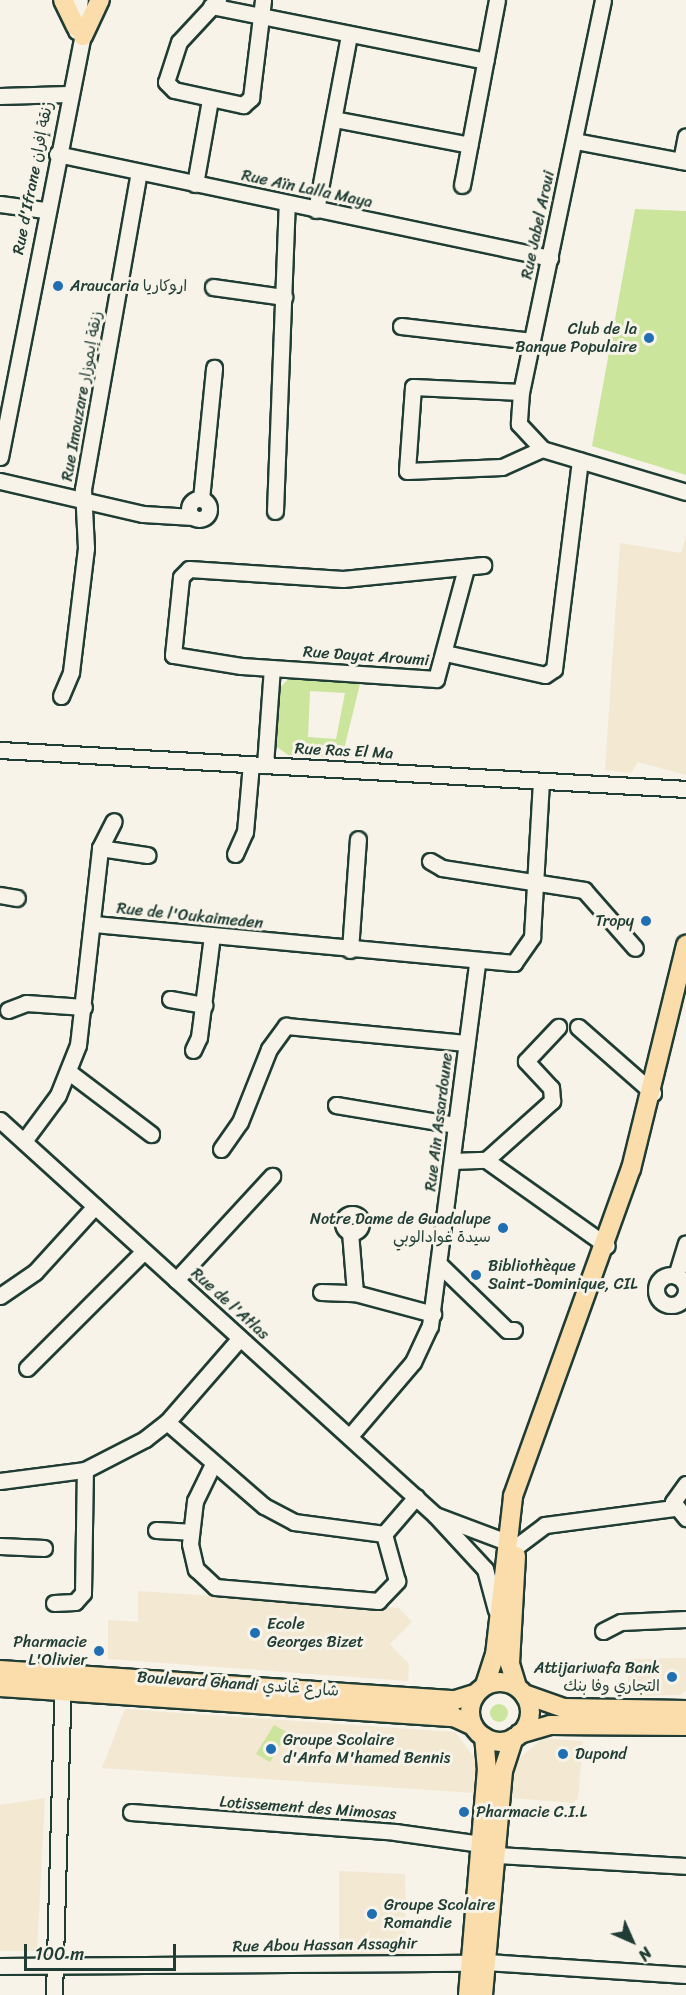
<!DOCTYPE html>
<meta charset="utf-8">
<style>
body{margin:0}
#map{position:relative;width:686px;height:1995px;overflow:hidden;background:#f7f3e8;font-family:Sriracha,"Playpen Sans Arabic",sans-serif}
div>[style]{position:absolute}
.built>*{inset:0;background:#f3e8d2}
.green>*{inset:0;background:#cbe59c}
.round{border-radius:50%}
.roads{filter:drop-shadow(2px 0 #1f3d34) drop-shadow(-2px 0 #1f3d34) drop-shadow(0 2px #1f3d34) drop-shadow(0 -2px #1f3d34)}
.minor>*{height:15px;margin:-7.5px;padding:0 7.5px;transform-origin:7.5px;border-radius:7.5px;background:#f7f3e8}
.minor>.ring{margin:-7.5px;padding:0;box-sizing:content-box;background:none;border:15px solid #f7f3e8;border-radius:50%}
.major>*{height:18px;margin:-9px;padding:0 9px;transform-origin:9px;border-radius:9px;background:#faddab}
.major>.ring{margin:-9px;padding:0;box-sizing:content-box;background:none;border:18px solid #faddab;border-radius:50%}
.dots>*{width:16px;height:16px;translate:-50% -50%;box-sizing:border-box;border:3px solid #f7f3e8;border-radius:50%}
span{translate:-50% -50%;white-space:nowrap;text-align:center;line-height:1.15;-webkit-text-stroke:6px #f7f3e8;paint-order:stroke}
.street-label{font-size:16px;color:#1f3d34}
.poi-label{font-size:16px;color:#1f3d34}
.left{translate:0 -50%;text-align:left}
.right{translate:-100% -50%;text-align:right}
.north{position:absolute;left:602px;top:1911px;width:60px;height:60px;-webkit-text-stroke:4px #f7f3e8;paint-order:stroke;rotate:135deg;font-size:16px;font-weight:700;line-height:24px;text-align:center;color:#1f3d34}
.north::after{content:'';display:block;margin:auto;width:21px;height:27px;background:#1f3d34;clip-path:polygon(50% 0,100% 100%,50% 72%,0 100%)}
.scale{position:absolute;left:24px;top:1944px;width:152px;height:27px;box-sizing:border-box;border:3px solid #1f3d34;border-top:0;padding-left:8px;font-size:18px;line-height:21px;white-space:nowrap;color:#1f3d34;-webkit-text-stroke:4px #f7f3e8;paint-order:stroke}
</style>
<div id="map">
<div class="built">
<div style="clip-path:polygon(686px 536px,686px 775px,638px 762px,631px 773px,605px 770px,620px 543px,681px 553px)"></div>
<div style="clip-path:polygon(138px 1591px,399px 1608px,412px 1622px,390px 1644px,409px 1664px,408px 1681px,108px 1659px,108px 1620px,138px 1622px)"></div>
<div style="clip-path:polygon(686px 1658px,686px 1690px,680px 1695px,628px 1696px,628px 1659px)"></div>
<div style="clip-path:polygon(125px 1709px,455px 1732px,477px 1761px,474px 1793px,102px 1768px)"></div>
<div style="clip-path:polygon(543px 1738px,583px 1741px,578px 1799px,572px 1803px,511px 1798px,515px 1762px)"></div>
<div style="clip-path:polygon(45px 1798px,37px 1951px,0 1951px,0 1805px)"></div>
<div style="clip-path:polygon(339px 1871px,405px 1874px,406px 1954px,339px 1955px)"></div>
</div>
<div class="green">
<div style="clip-path:polygon(635px 209px,686px 211px,686px 475px,592px 446px)"></div>
<div style="clip-path:polygon(evenodd,290px 677px,361px 680px,342px 757px,288px 755px,277px 747px,278px 690px,290px 677px,310px 691px,345px 693px,336px 739px,308px 737px,310px 691px)"></div>
<div class="round" style="left:490px;top:1704px;width:18px;height:18px"></div>
<div style="clip-path:polygon(274px 1725px,288px 1733px,270px 1762px,256px 1754px)"></div>
</div>
<div class="roads">
<div class="minor">
<div style="left:218px;top:0;width:57px;rotate:132.9deg"></div>
<div style="left:179px;top:42px;width:42px;rotate:108deg"></div>
<div style="left:166px;top:82px;width:11px;rotate:45deg"></div>
<div style="left:174px;top:90px;width:71px;rotate:12.3deg"></div>
<div style="left:243px;top:105px;width:11px;rotate:-41deg"></div>
<div style="left:251px;top:98px;width:99px;rotate:-83deg"></div>
<div style="left:603px;top:0;width:400px;rotate:101.8deg"></div>
<div style="left:521px;top:392px;width:32px;rotate:94deg"></div>
<div style="left:519px;top:424px;width:34px;rotate:47deg"></div>
<div style="left:542px;top:449px;width:150px;rotate:16.6deg"></div>
<div style="left:211px;top:6px;width:280px;rotate:11.3deg"></div>
<div style="left:76px;top:31px;width:31px;rotate:-83deg"></div>
<div style="left:0;top:96px;width:68px;rotate:-1.7deg"></div>
<div style="left:334px;top:119px;width:138px;rotate:10.8deg"></div>
<div style="left:575px;top:141px;width:113px;rotate:10.7deg"></div>
<div style="left:57px;top:154px;width:504px;rotate:11.91deg"></div>
<div style="left:681px;top:161px;width:25px;rotate:-79deg"></div>
<div style="left:195px;top:184px;width:85px;rotate:-79.9deg"></div>
<div style="left:462px;top:185px;width:188px;rotate:-79.3deg"></div>
<div style="left:0;top:204px;width:45px;rotate:7.6deg"></div>
<div style="left:316px;top:210px;width:177px;rotate:-79.3deg"></div>
<div style="left:213px;top:287px;width:72px;rotate:8deg"></div>
<div style="left:401px;top:326px;width:132px;rotate:6.5deg"></div>
<div style="left:521px;top:392px;width:108px;rotate:-177.3deg"></div>
<div style="left:413px;top:387px;width:84px;rotate:94.1deg"></div>
<div style="left:407px;top:471px;width:95px;rotate:-2.4deg"></div>
<div style="left:502px;top:467px;width:44px;rotate:-24.2deg"></div>
<div style="left:0;top:457px;width:440px;rotate:-78.9deg"></div>
<div style="left:0;top:481px;width:147px;rotate:13deg"></div>
<div style="left:143px;top:514px;width:50px;rotate:3.4deg"></div>
<div style="left:201px;top:499px;width:132px;rotate:-84.3deg"></div>
<div class="ring" style="left:189px;top:499px;width:5px;height:5px"></div>
<div style="left:275px;top:511px;width:308px;rotate:-87.8deg"></div>
<div style="left:466px;top:568px;width:115px;rotate:105.1deg"></div>
<div style="left:436px;top:679px;width:195px;rotate:-176.2deg"></div>
<div style="left:241px;top:666px;width:69px;rotate:-170.8deg"></div>
<div style="left:173px;top:655px;width:78px;rotate:-84.1deg"></div>
<div style="left:181px;top:577px;width:11px;rotate:-45deg"></div>
<div style="left:189px;top:569px;width:154px;rotate:3.7deg"></div>
<div style="left:343px;top:579px;width:141px;rotate:-5.7deg"></div>
<div style="left:445px;top:653px;width:102px;rotate:12.4deg"></div>
<div style="left:545px;top:675px;width:11px;rotate:-34deg"></div>
<div style="left:554px;top:669px;width:210px;rotate:-82.9deg"></div>
<div style="left:61px;top:696px;width:26px;rotate:-67deg"></div>
<div style="left:71px;top:672px;width:125px;rotate:-83.1deg"></div>
<div style="left:86px;top:548px;width:59px;rotate:-92.9deg"></div>
<div style="left:83px;top:489px;width:321px;rotate:-80deg"></div>
<div style="left:0;top:750px;width:687px;rotate:3.25deg"></div>
<div style="left:265px;top:765px;width:97px;rotate:-85.9deg"></div>
<div style="left:100px;top:848px;width:48px;rotate:8.5deg"></div>
<div style="left:235px;top:854px;width:24px;rotate:-66deg"></div>
<div style="left:245px;top:832px;width:68px;rotate:-85deg"></div>
<div style="left:430px;top:861px;width:14px;rotate:30deg"></div>
<div style="left:442px;top:868px;width:144px;rotate:8.8deg"></div>
<div style="left:584px;top:890px;width:77px;rotate:48.7deg"></div>
<div style="left:0;top:895px;width:17px;rotate:10deg"></div>
<div style="left:94px;top:924px;width:422px;rotate:5.3deg"></div>
<div style="left:514px;top:963px;width:32px;rotate:-55deg"></div>
<div style="left:532px;top:937px;width:156px;rotate:-86.7deg"></div>
<div style="left:350px;top:950px;width:111px;rotate:-85.9deg"></div>
<div style="left:170px;top:999px;width:35px;rotate:10deg"></div>
<div style="left:8px;top:1010px;width:19px;rotate:-21deg"></div>
<div style="left:26px;top:1003px;width:58px;rotate:3.9deg"></div>
<div style="left:578px;top:1027px;width:100px;rotate:41.3deg"></div>
<div style="left:193px;top:1050px;width:14px;rotate:-65deg"></div>
<div style="left:199px;top:1037px;width:102px;rotate:-82.7deg"></div>
<div style="left:69px;top:1072px;width:103px;rotate:37.1deg"></div>
<div style="left:336px;top:1105px;width:122px;rotate:9.5deg"></div>
<div style="left:0;top:1120px;width:588px;rotate:42.24deg"></div>
<div style="left:435px;top:1515px;width:74px;rotate:47.2deg"></div>
<div style="left:485px;top:1569px;width:42px;rotate:75deg"></div>
<div style="left:24px;top:1141px;width:57px;rotate:-53.5deg"></div>
<div style="left:58px;top:1095px;width:54px;rotate:-68.2deg"></div>
<div style="left:78px;top:1045px;width:198px;rotate:-83.6deg"></div>
<div style="left:100px;top:848px;width:30px;rotate:-63deg"></div>
<div style="left:221px;top:1149px;width:33px;rotate:-55deg"></div>
<div style="left:240px;top:1122px;width:79px;rotate:-68.3deg"></div>
<div style="left:269px;top:1049px;width:29px;rotate:-54deg"></div>
<div style="left:286px;top:1026px;width:181px;rotate:5.4deg"></div>
<div style="left:486px;top:1160px;width:89px;rotate:-41.8deg"></div>
<div style="left:552px;top:1101px;width:13px;rotate:-94deg"></div>
<div style="left:551px;top:1088px;width:37px;rotate:-133deg"></div>
<div style="left:526px;top:1061px;width:47px;rotate:-46.7deg"></div>
<div style="left:452px;top:1161px;width:34px;rotate:-2deg"></div>
<div style="left:486px;top:1160px;width:148px;rotate:35.4deg"></div>
<div class="ring" style="left:343px;top:1214px;width:3px;height:3px"></div>
<div style="left:350px;top:1232px;width:61px;rotate:85.3deg"></div>
<div style="left:441px;top:1266px;width:92px;rotate:44.1deg"></div>
<div style="left:507px;top:1330px;width:7px"></div>
<div class="ring" style="left:656px;top:1275px;width:15px;height:15px"></div>
<div style="left:676px;top:1276px;width:34px;rotate:-73deg"></div>
<div style="left:176px;top:1280px;width:142px;rotate:-47.3deg"></div>
<div style="left:321px;top:1292px;width:34px;rotate:2deg"></div>
<div style="left:355px;top:1293px;width:81px;rotate:15.1deg"></div>
<div style="left:0;top:1296px;width:42px;rotate:-34.4deg"></div>
<div style="left:35px;top:1272px;width:89px;rotate:-47.7deg"></div>
<div style="left:27px;top:1368px;width:165px;rotate:-45deg"></div>
<div style="left:167px;top:1422px;width:128px;rotate:40.9deg"></div>
<div style="left:264px;top:1506px;width:34px;rotate:28deg"></div>
<div style="left:294px;top:1522px;width:91px;rotate:7.6deg"></div>
<div style="left:384px;top:1534px;width:49px;rotate:-49.1deg"></div>
<div style="left:350px;top:1436px;width:97px;rotate:-49.6deg"></div>
<div style="left:413px;top:1362px;width:40px;rotate:-65deg"></div>
<div style="left:430px;top:1326px;width:365px;rotate:-82.6deg"></div>
<div style="left:213px;top:1464px;width:41px;rotate:115.9deg"></div>
<div style="left:195px;top:1501px;width:43px;rotate:96.6deg"></div>
<div style="left:190px;top:1544px;width:26px;rotate:77deg"></div>
<div style="left:196px;top:1569px;width:26px;rotate:43deg"></div>
<div style="left:215px;top:1587px;width:164px;rotate:4.9deg"></div>
<div style="left:378px;top:1601px;width:28px;rotate:-46deg"></div>
<div style="left:397px;top:1581px;width:49px;rotate:-105.5deg"></div>
<div style="left:0;top:1481px;width:86px;rotate:-7.4deg"></div>
<div style="left:85px;top:1470px;width:68px;rotate:-27.3deg"></div>
<div style="left:145px;top:1439px;width:28px;rotate:-38deg"></div>
<div style="left:167px;top:1422px;width:111px;rotate:-49deg"></div>
<div style="left:686px;top:1484px;width:22px;rotate:126deg"></div>
<div style="left:673px;top:1502px;width:21px;rotate:51deg"></div>
<div style="left:435px;top:1515px;width:88px;rotate:20.7deg"></div>
<div style="left:517px;top:1546px;width:35px;rotate:-37deg"></div>
<div style="left:545px;top:1525px;width:130px;rotate:-7.5deg"></div>
<div style="left:156px;top:1530px;width:35px;rotate:3deg"></div>
<div style="left:0;top:1546px;width:44px;rotate:2.6deg"></div>
<div style="left:54px;top:1603px;width:21px;rotate:-3deg"></div>
<div style="left:75px;top:1602px;width:12px;rotate:-48deg"></div>
<div style="left:83px;top:1593px;width:123px;rotate:-89.1deg"></div>
<div style="left:603px;top:1631px;width:20px;rotate:-27deg"></div>
<div style="left:621px;top:1622px;width:65px;rotate:-2.6deg"></div>
<div style="left:131px;top:1812px;width:265px;rotate:4.3deg"></div>
<div style="left:395px;top:1832px;width:87px;rotate:7.9deg"></div>
<div style="left:496px;top:1855px;width:190px;rotate:3.3deg"></div>
<div style="left:486px;top:1962px;width:200px;rotate:3.7deg"></div>
<div style="left:0;top:1966px;width:471px;rotate:-0.4deg"></div>
<div style="left:54px;top:1995px;width:315px;rotate:-88.4deg"></div>
</div>
<div class="major">
<div style="left:63px;top:0;width:30px;rotate:64deg"></div>
<div style="left:83px;top:36px;width:40px;rotate:-65deg"></div>
<div style="left:516px;top:1556px;width:108px;rotate:93.2deg"></div>
<div style="left:510px;top:1664px;width:24px;rotate:73deg"></div>
<div style="left:0;top:1670px;width:456px;rotate:3.8deg"></div>
<div style="left:455px;top:1700px;width:21px;rotate:-17deg"></div>
<div class="ring" style="left:470px;top:1682px;width:42px;height:42px"></div>
<div style="left:485px;top:1685px;width:32px;rotate:-72deg"></div>
<div style="left:495px;top:1655px;width:160px;rotate:-83.5deg"></div>
<div style="left:513px;top:1496px;width:348px;rotate:-70.2deg"></div>
<div style="left:631px;top:1169px;width:231px;rotate:-76.2deg"></div>
<div style="left:0;top:1687px;width:455px;rotate:3.8deg"></div>
<div style="left:454px;top:1717px;width:21px;rotate:25deg"></div>
<div style="left:524px;top:1694px;width:42px;rotate:19.3deg"></div>
<div style="left:564px;top:1708px;width:122px;rotate:0.9deg"></div>
<div style="left:519px;top:1734px;width:32px;rotate:-16deg"></div>
<div style="left:550px;top:1725px;width:136px;rotate:0.4deg"></div>
<div style="left:468px;top:1995px;width:226px;rotate:-85.2deg"></div>
<div style="left:487px;top:1770px;width:33px;rotate:-95deg"></div>
<div style="left:483px;top:1995px;width:225px;rotate:-84.9deg"></div>
<div style="left:503px;top:1771px;width:35px;rotate:-72deg"></div>
</div>
</div>
<div class="dots">
<div style="left:58px;top:286px;background:#1f6fb2"></div>
<div style="left:649px;top:338px;background:#1f6fb2"></div>
<div style="left:646px;top:921px;background:#1f6fb2"></div>
<div style="left:503px;top:1228px;background:#1f6fb2"></div>
<div style="left:476px;top:1275px;background:#1f6fb2"></div>
<div style="left:255px;top:1633px;background:#1f6fb2"></div>
<div style="left:99px;top:1651px;background:#1f6fb2"></div>
<div style="left:672px;top:1677px;background:#1f6fb2"></div>
<div style="left:271px;top:1749px;background:#1f6fb2"></div>
<div style="left:563px;top:1754px;background:#1f6fb2"></div>
<div style="left:464px;top:1812px;background:#1f6fb2"></div>
<div style="left:372px;top:1914px;background:#1f6fb2"></div>
</div>
<div class="street-label">
<span style="left:33px;top:178px;rotate:-79deg">Rue d'Ifrane زنقة إفران</span>
<span style="left:307px;top:189px;rotate:12deg">Rue Aïn Lalla Maya</span>
<span style="left:538px;top:225px;rotate:-78deg">Rue Jabel Aroui</span>
<span style="left:82px;top:396px;rotate:-80deg">Rue Imouzare زنقة إيموزار</span>
<span style="left:366px;top:656px;rotate:4deg">Rue Dayat Aroumi</span>
<span style="left:344px;top:751px;rotate:3deg">Rue Ras El Ma</span>
<span style="left:190px;top:916px;rotate:6deg">Rue de l'Oukaimeden</span>
<span style="left:439px;top:1122px;rotate:-83deg">Rue Ain Assardoune</span>
<span style="left:230px;top:1304px;rotate:42deg">Rue de l'Atlas</span>
<span style="left:238px;top:1684px;rotate:4deg">Boulevard Ghandi شارع غاندي</span>
<span style="left:308px;top:1808px;rotate:4deg">Lotissement des Mimosas</span>
<span style="left:325px;top:1945px;rotate:-1deg">Rue Abou Hassan Assaghir</span>
</div>
<div class="poi-label">
<span class="left" style="left:70px;top:286px">Araucaria اروكاريا</span>
<span class="right" style="left:637px;top:338px">Club de la<br>Banque Populaire</span>
<span class="right" style="left:634px;top:921px">Tropy</span>
<span class="right" style="left:491px;top:1228px">Notre Dame de Guadalupe<br>سيدة غوادالوبي</span>
<span class="left" style="left:488px;top:1275px">Bibliothèque<br>Saint-Dominique, CIL</span>
<span class="left" style="left:267px;top:1633px">Ecole<br>Georges Bizet</span>
<span class="right" style="left:87px;top:1651px">Pharmacie<br>L'Olivier</span>
<span class="right" style="left:660px;top:1677px">Attijariwafa Bank<br>التجاري وفا بنك</span>
<span class="left" style="left:283px;top:1749px">Groupe Scolaire<br>d'Anfa M'hamed Bennis</span>
<span class="left" style="left:575px;top:1754px">Dupond</span>
<span class="left" style="left:476px;top:1812px">Pharmacie C.I.L</span>
<span class="left" style="left:384px;top:1914px">Groupe Scolaire<br>Romandie</span>
</div>
<div class="north">N</div>
<div class="scale">100 m</div>
</div>
